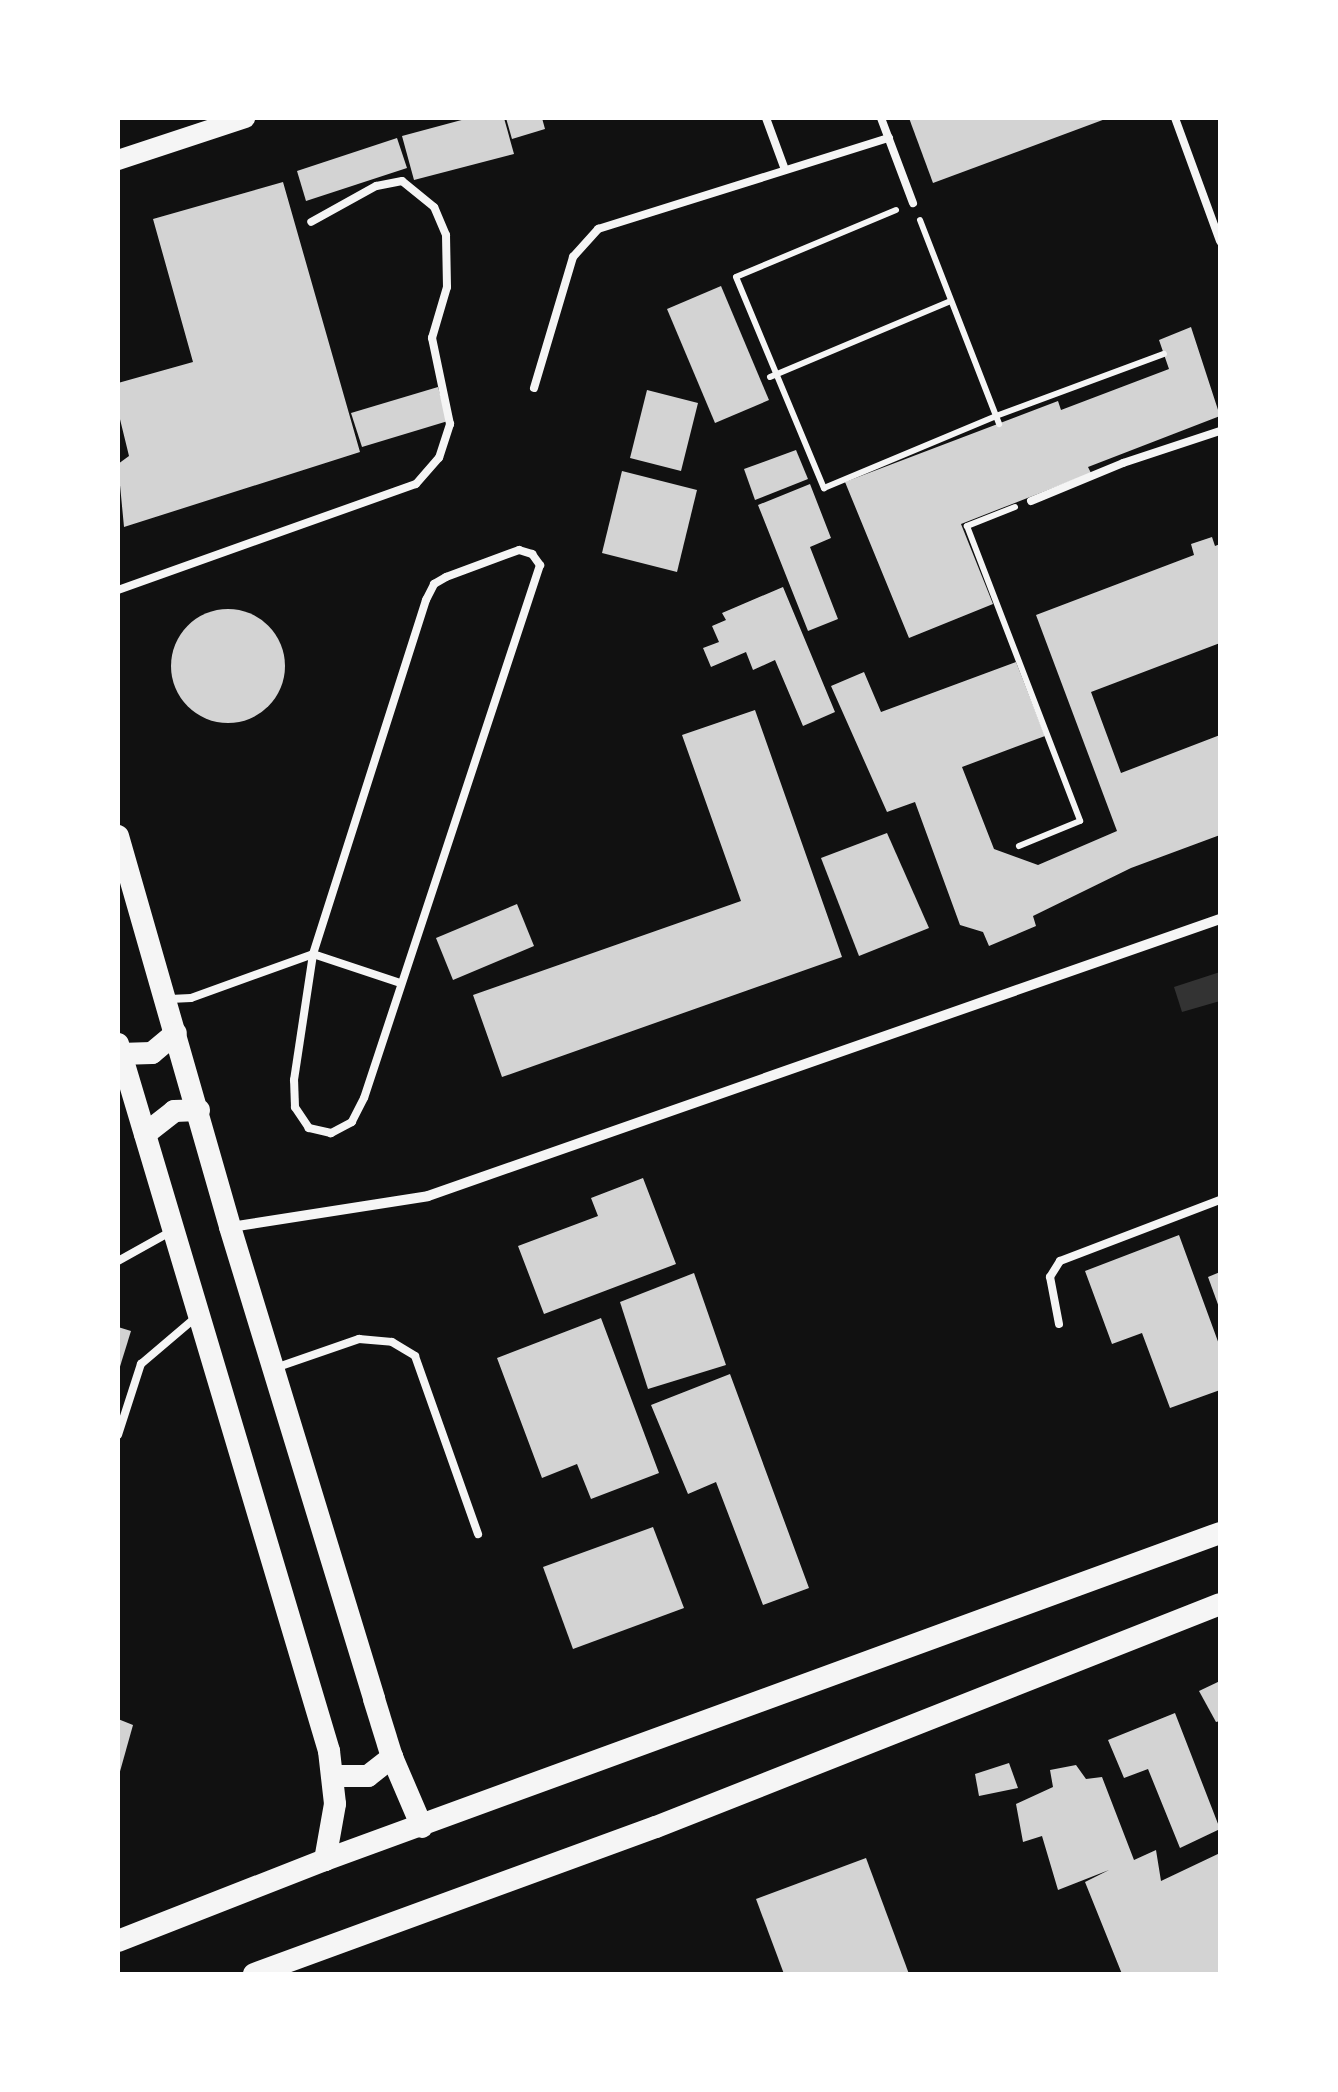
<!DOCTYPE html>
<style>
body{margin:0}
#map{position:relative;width:1338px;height:2092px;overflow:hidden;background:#111;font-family:"Open Sans",sans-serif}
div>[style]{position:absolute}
.water>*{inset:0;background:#333}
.building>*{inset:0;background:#d3d3d3}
.round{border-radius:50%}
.path>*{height:6px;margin:-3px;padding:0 3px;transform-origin:3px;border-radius:3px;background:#f5f5f5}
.service>*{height:8px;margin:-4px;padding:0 4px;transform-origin:4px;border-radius:4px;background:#f5f5f5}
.minor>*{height:10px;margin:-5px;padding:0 5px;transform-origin:5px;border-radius:5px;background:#f5f5f5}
.secondary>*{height:20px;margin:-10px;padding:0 10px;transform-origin:10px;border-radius:10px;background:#f5f5f5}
.primary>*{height:22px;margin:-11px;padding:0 11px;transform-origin:11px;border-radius:11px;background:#f5f5f5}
.trunk>*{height:22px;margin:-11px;padding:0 11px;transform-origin:11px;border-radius:11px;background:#f5f5f5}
span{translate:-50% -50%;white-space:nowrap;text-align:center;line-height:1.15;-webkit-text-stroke:8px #fff;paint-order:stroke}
.frame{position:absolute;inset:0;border:120px solid #fff;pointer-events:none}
</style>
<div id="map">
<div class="water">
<div style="clip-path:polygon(1220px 972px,1220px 1001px,1182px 1012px,1174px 987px)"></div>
</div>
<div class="building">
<div style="clip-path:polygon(469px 118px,504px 118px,514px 154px,414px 180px,402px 136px)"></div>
<div style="clip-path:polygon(506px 118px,542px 118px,545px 129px,512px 139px)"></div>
<div style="clip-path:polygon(909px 118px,1108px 118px,933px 183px)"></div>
<div style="clip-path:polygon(397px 138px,407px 168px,306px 201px,297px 171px)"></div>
<div style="clip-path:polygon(283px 182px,360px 452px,124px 527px,118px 464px,129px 456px,118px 411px,118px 383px,193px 362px,153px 219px)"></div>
<div style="clip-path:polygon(721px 286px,769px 400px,715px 423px,667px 309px)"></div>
<div style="clip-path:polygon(1191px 327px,1220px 416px,1088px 467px,1091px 473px,961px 524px,993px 604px,909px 638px,845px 482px,1058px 401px,1061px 410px,1169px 369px,1159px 340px)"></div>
<div style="clip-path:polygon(438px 387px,448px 421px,362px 447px,351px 413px)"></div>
<div style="clip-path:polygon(647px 390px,698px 403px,681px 471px,630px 458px)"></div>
<div style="clip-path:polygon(796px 450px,808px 479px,755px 500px,744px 469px)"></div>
<div style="clip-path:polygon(622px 471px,697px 490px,677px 572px,602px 553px)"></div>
<div style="clip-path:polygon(810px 484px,831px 538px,810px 547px,838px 619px,808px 631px,758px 505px)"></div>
<div style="clip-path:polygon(1212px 537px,1215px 546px,1220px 544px,1220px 643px,1091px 692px,1121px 773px,1220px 735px,1220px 835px,1131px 868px,1033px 916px,1036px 926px,989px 946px,983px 932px,960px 925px,915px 802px,887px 812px,831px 686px,864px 672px,881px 712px,1016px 662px,1045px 736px,962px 767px,994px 849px,1038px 865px,1117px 831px,1036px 615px,1194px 555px,1191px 544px)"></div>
<div style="clip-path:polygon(783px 587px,835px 712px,803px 726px,775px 660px,753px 670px,746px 652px,711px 667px,703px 648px,719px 642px,712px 626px,726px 620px,722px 613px)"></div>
<div class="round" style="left:171px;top:609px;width:114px;height:114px"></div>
<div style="clip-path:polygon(755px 710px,842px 957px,502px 1077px,473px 995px,741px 901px,682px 735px)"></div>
<div style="clip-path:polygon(887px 833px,929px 928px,859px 956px,821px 858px)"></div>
<div style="clip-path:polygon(517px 904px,534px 946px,453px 980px,436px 938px)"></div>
<div style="clip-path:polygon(643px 1178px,676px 1264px,544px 1314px,518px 1246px,598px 1216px,591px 1198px)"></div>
<div style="clip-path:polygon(1179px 1235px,1220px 1347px,1220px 1390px,1170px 1408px,1142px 1333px,1112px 1344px,1085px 1271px)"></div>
<div style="clip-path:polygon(1220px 1272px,1220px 1310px,1208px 1277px)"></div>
<div style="clip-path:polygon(694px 1273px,726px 1365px,648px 1389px,620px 1302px)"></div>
<div style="clip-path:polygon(601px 1318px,659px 1473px,591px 1499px,577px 1464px,542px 1478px,497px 1358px)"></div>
<div style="clip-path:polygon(118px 1327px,131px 1331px,118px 1373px)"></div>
<div style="clip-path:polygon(730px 1374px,809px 1588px,763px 1605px,716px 1482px,688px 1494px,651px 1405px)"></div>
<div style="clip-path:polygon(653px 1527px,684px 1608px,573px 1649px,543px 1567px)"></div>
<div style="clip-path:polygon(1220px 1681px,1220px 1721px,1216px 1722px,1199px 1691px)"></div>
<div style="clip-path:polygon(1175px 1713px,1220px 1829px,1180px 1848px,1148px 1769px,1124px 1778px,1108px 1740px)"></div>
<div style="clip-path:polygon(118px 1719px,133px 1725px,119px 1775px,118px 1775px)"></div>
<div style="clip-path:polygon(1009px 1763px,1018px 1788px,979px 1796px,975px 1774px)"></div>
<div style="clip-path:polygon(1076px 1765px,1086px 1779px,1102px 1777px,1134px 1860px,1156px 1850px,1161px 1881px,1220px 1853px,1220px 1974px,1122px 1974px,1085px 1882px,1109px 1870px,1058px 1890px,1042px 1836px,1023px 1842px,1016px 1804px,1053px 1787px,1050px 1770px)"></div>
<div style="clip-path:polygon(866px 1858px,909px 1974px,784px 1974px,756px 1899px)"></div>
</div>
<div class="path">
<div style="left:896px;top:210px;width:173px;rotate:157.3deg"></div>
<div style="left:736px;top:277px;width:229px;rotate:67.4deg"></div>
<div style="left:824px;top:488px;width:186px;rotate:-22.7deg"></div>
<div style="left:996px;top:416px;width:179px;rotate:-20.3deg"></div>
<div style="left:920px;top:220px;width:219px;rotate:68.8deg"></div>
<div style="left:770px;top:377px;width:196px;rotate:-22.8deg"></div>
<div style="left:1015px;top:507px;width:52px;rotate:158.4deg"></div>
<div style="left:967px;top:526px;width:316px;rotate:69deg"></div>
<div style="left:1080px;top:821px;width:66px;rotate:157.7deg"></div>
</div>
<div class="service">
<div style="left:766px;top:118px;width:52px;rotate:69.8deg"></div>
<div style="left:881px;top:118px;width:91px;rotate:69.4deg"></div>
<div style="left:1175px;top:118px;width:131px;rotate:69.9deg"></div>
<div style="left:534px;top:388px;width:137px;rotate:-73.4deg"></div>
<div style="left:573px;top:257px;width:38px;rotate:-48deg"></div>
<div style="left:598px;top:229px;width:305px;rotate:-17.4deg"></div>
<div style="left:1031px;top:501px;width:100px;rotate:-22.4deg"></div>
<div style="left:1123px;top:463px;width:102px;rotate:-18.3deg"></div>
<div style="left:519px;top:550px;width:14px;rotate:17deg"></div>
<div style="left:532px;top:554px;width:14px;rotate:54deg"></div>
<div style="left:540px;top:565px;width:561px;rotate:108.27deg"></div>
<div style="left:364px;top:1098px;width:27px;rotate:117deg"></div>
<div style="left:352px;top:1122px;width:24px;rotate:152deg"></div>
<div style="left:331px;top:1133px;width:23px;rotate:-167deg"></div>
<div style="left:309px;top:1128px;width:25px;rotate:-124deg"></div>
<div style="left:295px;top:1107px;width:27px;rotate:-92deg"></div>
<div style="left:294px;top:1080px;width:127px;rotate:-81.4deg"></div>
<div style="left:313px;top:954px;width:372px;rotate:-72.3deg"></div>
<div style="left:426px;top:600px;width:18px;rotate:-63deg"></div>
<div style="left:434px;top:584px;width:14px;rotate:-30deg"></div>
<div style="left:446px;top:577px;width:78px;rotate:-20.3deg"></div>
<div style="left:118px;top:590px;width:316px;rotate:-19.6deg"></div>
<div style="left:416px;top:484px;width:35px;rotate:-49deg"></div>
<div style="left:439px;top:458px;width:36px;rotate:-72deg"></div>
<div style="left:450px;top:424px;width:88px;rotate:-101.8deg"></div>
<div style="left:432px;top:338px;width:53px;rotate:-73.6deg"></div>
<div style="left:447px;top:287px;width:52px;rotate:-91.1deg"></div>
<div style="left:446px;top:235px;width:30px;rotate:-113deg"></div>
<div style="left:434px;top:207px;width:41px;rotate:-140.9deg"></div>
<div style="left:402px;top:181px;width:26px;rotate:169deg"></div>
<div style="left:376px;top:186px;width:74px;rotate:151deg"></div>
<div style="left:170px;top:999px;width:21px;rotate:-3deg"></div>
<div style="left:191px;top:998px;width:130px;rotate:-19.8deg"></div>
<div style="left:313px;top:954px;width:92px;rotate:18.4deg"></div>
<div style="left:118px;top:1261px;width:60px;rotate:-29.1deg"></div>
<div style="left:1059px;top:1324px;width:48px;rotate:-100.8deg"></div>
<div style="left:1050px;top:1277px;width:19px;rotate:-58deg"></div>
<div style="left:1060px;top:1261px;width:171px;rotate:-20.9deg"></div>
<div style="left:278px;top:1367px;width:86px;rotate:-19.1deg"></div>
<div style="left:359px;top:1339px;width:33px;rotate:5deg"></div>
<div style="left:392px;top:1342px;width:27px;rotate:31deg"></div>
<div style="left:415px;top:1356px;width:189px;rotate:70.5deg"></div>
<div style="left:118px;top:1435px;width:75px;rotate:-72.1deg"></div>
<div style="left:141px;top:1364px;width:71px;rotate:-40.4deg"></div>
</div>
<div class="minor">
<div style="left:231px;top:1227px;width:199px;rotate:-8.9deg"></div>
<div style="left:428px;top:1196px;width:839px;rotate:-19.28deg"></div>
</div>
<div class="secondary">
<div style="left:118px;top:160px;width:134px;rotate:-18.3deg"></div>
</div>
<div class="primary">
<div style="left:118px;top:836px;width:407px;rotate:74deg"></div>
<div style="left:230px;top:1227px;width:493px;rotate:73deg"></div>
<div style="left:374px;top:1699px;width:61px;rotate:72.8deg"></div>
<div style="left:392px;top:1757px;width:76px;rotate:66.8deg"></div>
<div style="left:118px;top:1044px;width:738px;rotate:73.38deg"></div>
<div style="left:329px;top:1751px;width:53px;rotate:83.5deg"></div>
<div style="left:335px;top:1804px;width:57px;rotate:100.1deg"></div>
<div style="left:120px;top:1054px;width:32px;rotate:-2deg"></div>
<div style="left:152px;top:1053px;width:31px;rotate:-40deg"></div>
<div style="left:145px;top:1134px;width:37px;rotate:-38deg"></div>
<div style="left:174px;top:1111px;width:25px;rotate:-2deg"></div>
<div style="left:333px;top:1776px;width:35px"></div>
<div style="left:368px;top:1776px;width:31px;rotate:-38deg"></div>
</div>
<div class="trunk">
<div style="left:118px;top:1941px;width:222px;rotate:-21.4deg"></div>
<div style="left:325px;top:1860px;width:953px;rotate:-20.07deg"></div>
<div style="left:254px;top:1974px;width:428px;rotate:-20.1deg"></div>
<div style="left:656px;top:1827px;width:606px;rotate:-21.57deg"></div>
</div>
<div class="frame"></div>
</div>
